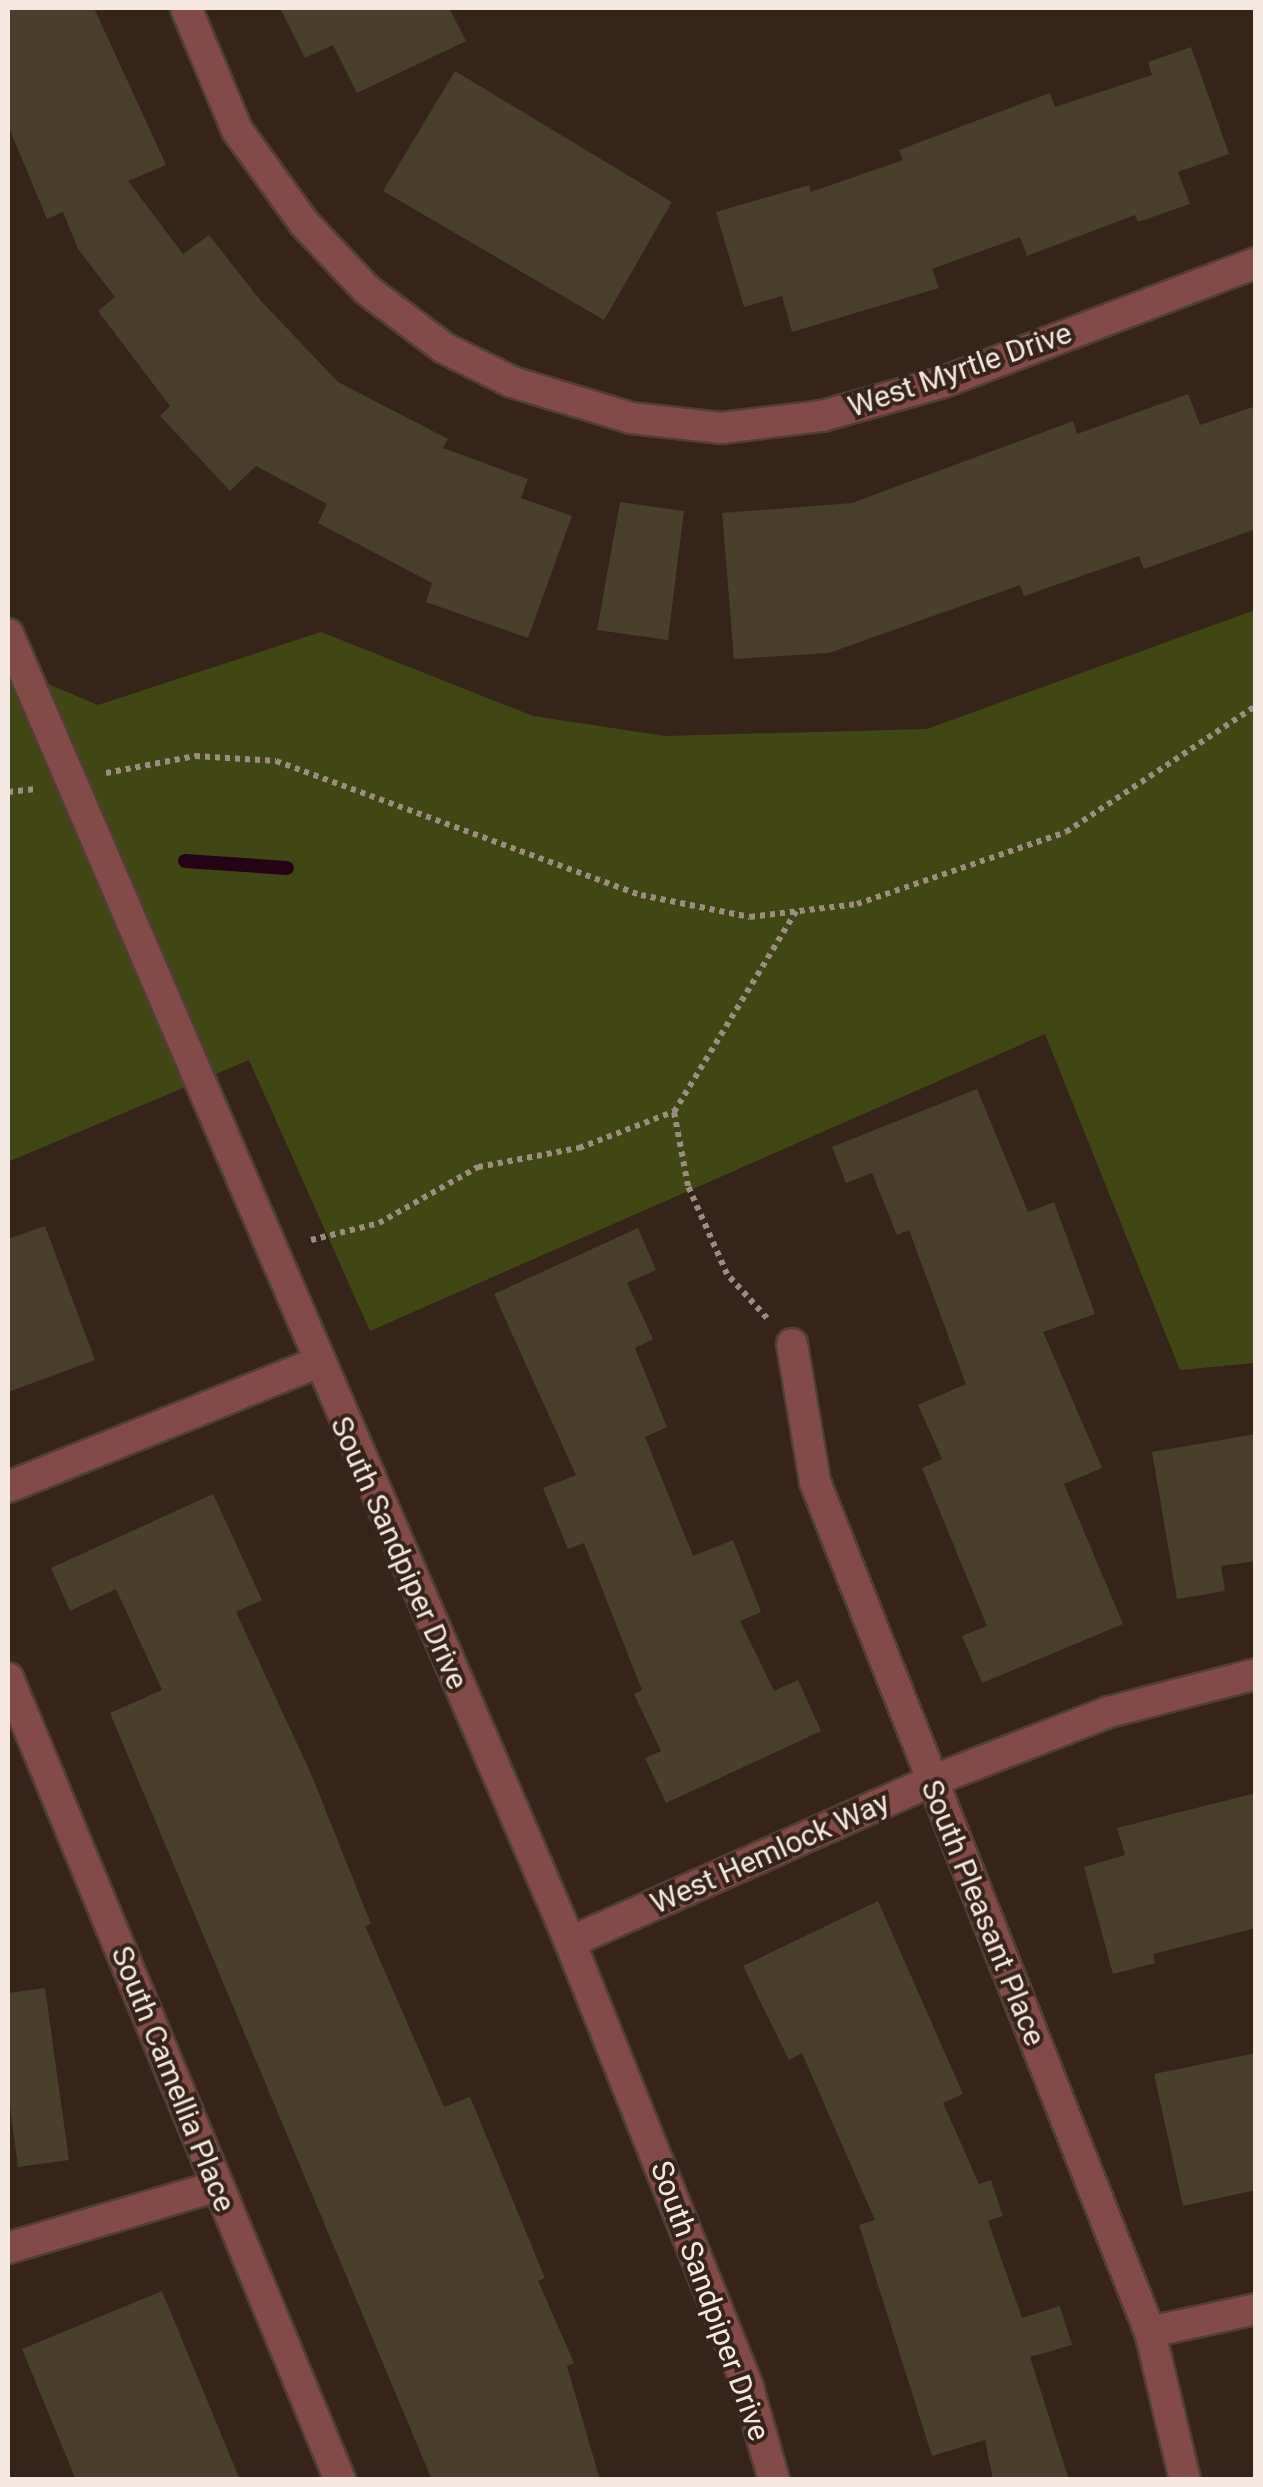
<!DOCTYPE html>
<style>
body{margin:0}
#map{position:relative;width:1263px;height:2487px;overflow:hidden;background:#362418;font-family:Roboto,sans-serif}
div>[style]{position:absolute}
.green>*{inset:0;background:#414714}
.stream>*{height:14px;margin:-7px;padding:0 7px;transform-origin:7px;border-radius:7px;background:#250314}
.building>*{inset:0;background:#493f2b}
.path>*{height:6px;margin-top:-3px;transform-origin:0;background:repeating-linear-gradient(90deg,#9c8d83 0 5px,transparent 0 10px)}
.roads{filter:drop-shadow(2px 0 #513f34) drop-shadow(-2px 0 #513f34) drop-shadow(0 2px #513f34) drop-shadow(0 -2px #513f34)}
.minor>*{height:30px;margin:-15px;padding:0 15px;transform-origin:15px;border-radius:15px;background:#824b47}
span{translate:-50% -50%;white-space:nowrap;text-align:center;line-height:1.15;-webkit-text-stroke:8px #362418;paint-order:stroke}
.street-label{font-size:30px;color:#f4e8e0}
.frame{position:absolute;inset:0;border:10px solid #f4e8e0;pointer-events:none}
</style>
<div id="map">
<div class="green">
<div style="clip-path:polygon(1255px 610px,1255px 1363px,1180px 1370px,1045px 1034px,370px 1331px,249px 1060px,8px 1162px,8px 667px,98px 705px,321px 632px,533px 716px,665px 736px,927px 729px)"></div>
</div>
<div class="stream">
<div style="left:185px;top:861px;width:102px;rotate:3.9deg"></div>
</div>
<div class="building">
<div style="clip-path:polygon(8px 8px,94px 8px,166px 165px,128px 181px,183px 254px,209px 235px,261px 301px,338px 382px,448px 439px,443px 448px,528px 479px,521px 498px,572px 516px,528px 638px,426px 602px,432px 583px,318px 523px,327px 504px,256px 466px,230px 491px,160px 416px,170px 406px,98px 311px,115px 297px,78px 249px,63px 212px,47px 219px,8px 125px)"></div>
<div style="clip-path:polygon(280px 8px,449px 8px,466px 41px,357px 93px,333px 45px,305px 58px)"></div>
<div style="clip-path:polygon(1191px 47px,1229px 154px,1178px 172px,1190px 204px,1138px 222px,1135px 215px,1027px 256px,1020px 237px,932px 269px,939px 288px,792px 332px,782px 296px,744px 307px,716px 212px,809px 185px,811px 192px,903px 160px,899px 150px,1050px 93px,1055px 107px,1152px 75px,1148px 62px)"></div>
<div style="clip-path:polygon(455px 71px,672px 202px,604px 320px,383px 191px)"></div>
<div style="clip-path:polygon(1188px 394px,1200px 425px,1256px 406px,1256px 529px,1144px 569px,1139px 556px,1024px 596px,1020px 585px,829px 653px,734px 659px,722px 513px,852px 503px,1073px 421px,1077px 434px)"></div>
<div style="clip-path:polygon(620px 502px,684px 511px,668px 640px,597px 630px)"></div>
<div style="clip-path:polygon(977px 1089px,1028px 1212px,1054px 1202px,1095px 1314px,1043px 1332px,1102px 1468px,1064px 1484px,1123px 1624px,982px 1683px,962px 1636px,987px 1626px,922px 1468px,942px 1459px,918px 1405px,966px 1384px,909px 1230px,897px 1235px,872px 1173px,846px 1183px,832px 1147px)"></div>
<div style="clip-path:polygon(45px 1226px,95px 1360px,8px 1392px,8px 1239px)"></div>
<div style="clip-path:polygon(638px 1228px,656px 1270px,627px 1283px,653px 1339px,635px 1348px,667px 1427px,645px 1437px,693px 1556px,733px 1540px,761px 1612px,740px 1621px,774px 1691px,798px 1680px,821px 1731px,666px 1803px,645px 1758px,661px 1751px,634px 1694px,642px 1690px,584px 1543px,568px 1549px,543px 1488px,576px 1475px,494px 1294px)"></div>
<div style="clip-path:polygon(1256px 1434px,1256px 1561px,1221px 1566px,1225px 1591px,1177px 1599px,1152px 1452px)"></div>
<div style="clip-path:polygon(213px 1494px,262px 1600px,236px 1612px,312px 1776px,371px 1924px,365px 1926px,444px 2107px,470px 2097px,545px 2278px,538px 2281px,574px 2363px,567px 2366px,600px 2480px,432px 2480px,110px 1713px,162px 1690px,116px 1589px,70px 1611px,51px 1568px)"></div>
<div style="clip-path:polygon(1256px 1793px,1256px 1928px,1153px 1954px,1155px 1963px,1113px 1974px,1084px 1867px,1125px 1855px,1117px 1828px)"></div>
<div style="clip-path:polygon(878px 1901px,963px 2094px,943px 2103px,979px 2184px,991px 2180px,1003px 2216px,988px 2221px,1022px 2318px,1060px 2306px,1072px 2345px,1030px 2357px,1069px 2480px,993px 2480px,985px 2440px,932px 2456px,859px 2225px,875px 2220px,802px 2053px,789px 2060px,743px 1966px)"></div>
<div style="clip-path:polygon(45px 1988px,69px 2160px,18px 2167px,8px 2091px,8px 1993px)"></div>
<div style="clip-path:polygon(1256px 2053px,1256px 2190px,1183px 2206px,1154px 2074px)"></div>
<div style="clip-path:polygon(162px 2291px,240px 2480px,76px 2480px,22px 2349px)"></div>
</div>
<div class="path">
<div style="left:106px;top:773px;width:91px;rotate:-10.8deg"></div>
<div style="left:195px;top:756px;width:81px;rotate:3.5deg"></div>
<div style="left:276px;top:761px;width:389px;rotate:20.2deg"></div>
<div style="left:641px;top:895px;width:111px;rotate:11.4deg"></div>
<div style="left:750px;top:917px;width:108px;rotate:-6.9deg"></div>
<div style="left:857px;top:904px;width:221px;rotate:-19deg"></div>
<div style="left:1066px;top:832px;width:228px;rotate:-33.6deg"></div>
<div style="left:8px;top:792px;width:28px;rotate:-6deg"></div>
<div style="left:311px;top:1240px;width:70px;rotate:-14deg"></div>
<div style="left:379px;top:1223px;width:114px;rotate:-29.5deg"></div>
<div style="left:478px;top:1167px;width:103px;rotate:-10.7deg"></div>
<div style="left:579px;top:1148px;width:101px;rotate:-21deg"></div>
<div style="left:767px;top:1318px;width:59px;rotate:-132.3deg"></div>
<div style="left:727px;top:1274px;width:96px;rotate:-113.9deg"></div>
<div style="left:688px;top:1186px;width:75px;rotate:-100.7deg"></div>
<div style="left:674px;top:1112px;width:235px;rotate:-58.7deg"></div>
</div>
<div class="roads">
<div class="minor">
<div style="left:186px;top:8px;width:132px;rotate:67.3deg"></div>
<div style="left:237px;top:130px;width:115px;rotate:54.2deg"></div>
<div style="left:304px;top:223px;width:92px;rotate:46.8deg"></div>
<div style="left:367px;top:290px;width:96px;rotate:37deg"></div>
<div style="left:444px;top:348px;width:76px;rotate:26.6deg"></div>
<div style="left:512px;top:382px;width:124px;rotate:16.8deg"></div>
<div style="left:631px;top:418px;width:91px;rotate:6.3deg"></div>
<div style="left:721px;top:428px;width:102px;rotate:-6.8deg"></div>
<div style="left:822px;top:416px;width:127px;rotate:-15.6deg"></div>
<div style="left:944px;top:382px;width:334px;rotate:-20.9deg"></div>
<div style="left:8px;top:634px;width:1424px;rotate:66.75deg"></div>
<div style="left:570px;top:1942px;width:480px;rotate:68.2deg"></div>
<div style="left:748px;top:2388px;width:96px;rotate:74.2deg"></div>
<div style="left:792px;top:1344px;width:140px;rotate:80.5deg"></div>
<div style="left:815px;top:1482px;width:914px;rotate:68.49deg"></div>
<div style="left:1150px;top:2332px;width:152px;rotate:76.7deg"></div>
<div style="left:8px;top:1487px;width:332px;rotate:-21.9deg"></div>
<div style="left:8px;top:1678px;width:868px;rotate:67.51deg"></div>
<div style="left:570px;top:1942px;width:393px;rotate:-24deg"></div>
<div style="left:929px;top:1782px;width:193px;rotate:-21.3deg"></div>
<div style="left:1109px;top:1712px;width:152px;rotate:-14.5deg"></div>
<div style="left:8px;top:2248px;width:218px;rotate:-16.5deg"></div>
<div style="left:1150px;top:2332px;width:108px;rotate:-12.2deg"></div>
</div>
</div>
<div class="street-label">
<span style="left:960px;top:370px;rotate:-19deg">West Myrtle Drive</span>
<span style="left:399px;top:1553px;rotate:66deg">South Sandpiper Drive</span>
<span style="left:770px;top:1853px;rotate:-24deg">West Hemlock Way</span>
<span style="left:983px;top:1913px;rotate:68deg">South Pleasant Place</span>
<span style="left:173px;top:2079px;rotate:68deg">South Camellia Place</span>
<span style="left:710px;top:2301px;rotate:70deg">South Sandpiper Drive</span>
</div>
<div class="frame"></div>
</div>
